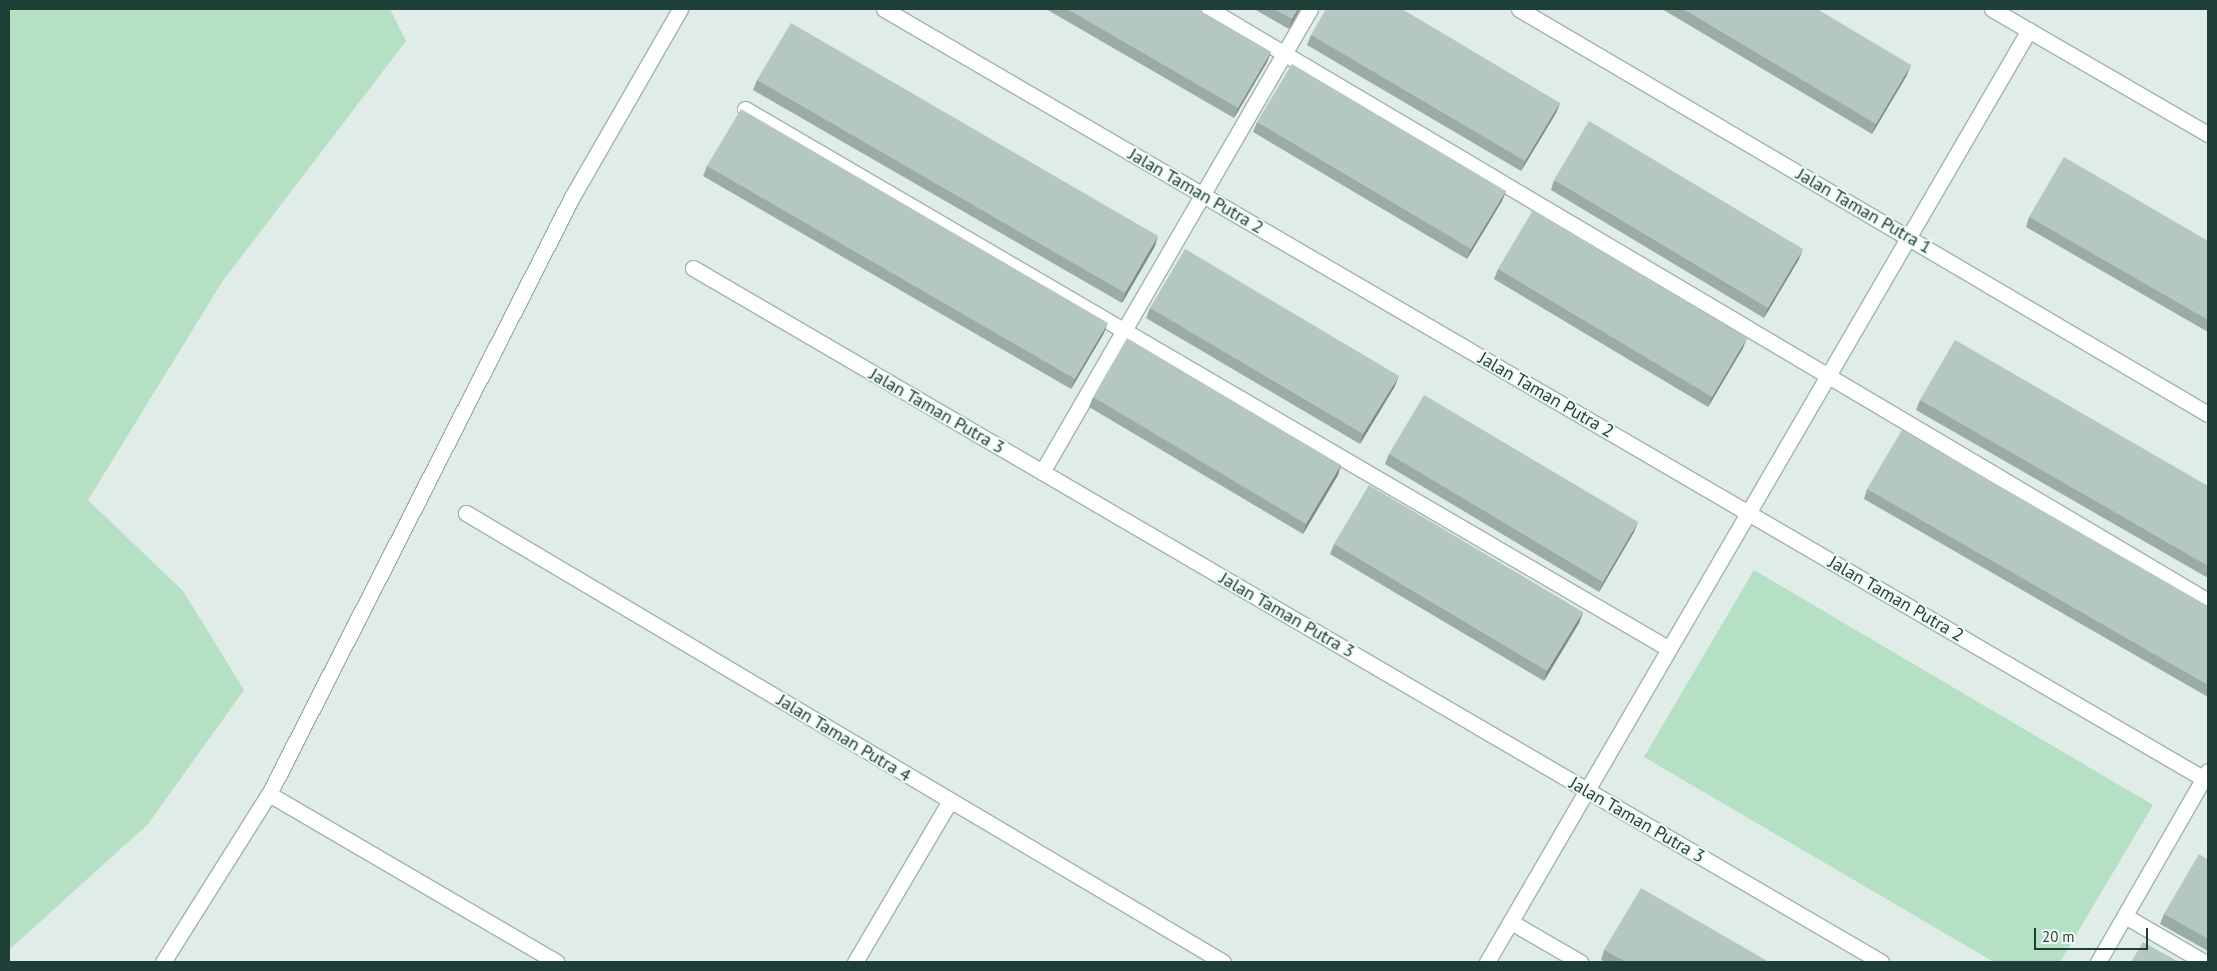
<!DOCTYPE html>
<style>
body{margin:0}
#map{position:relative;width:2217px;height:971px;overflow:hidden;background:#dfece7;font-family:"PT Sans",sans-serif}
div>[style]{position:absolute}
.green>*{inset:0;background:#b5e0c3}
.roads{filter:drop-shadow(1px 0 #a1b5af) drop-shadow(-1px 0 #a1b5af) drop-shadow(0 1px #a1b5af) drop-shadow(0 -1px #a1b5af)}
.lane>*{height:15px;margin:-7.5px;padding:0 7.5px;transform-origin:7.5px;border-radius:7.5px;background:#fff}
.street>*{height:15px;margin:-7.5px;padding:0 7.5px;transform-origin:7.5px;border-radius:7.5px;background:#fff}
.wall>*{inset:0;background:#9baba5}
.shaded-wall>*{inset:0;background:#7e8b86}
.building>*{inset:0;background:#b4c7c0}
span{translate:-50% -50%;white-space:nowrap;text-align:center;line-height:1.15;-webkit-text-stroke:4px #f0f9f5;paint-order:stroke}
.street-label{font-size:18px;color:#1e3f37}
.frame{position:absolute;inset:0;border:10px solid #1e3f37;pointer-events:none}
.scale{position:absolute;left:2034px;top:928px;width:114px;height:22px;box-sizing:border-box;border:2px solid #1e3f37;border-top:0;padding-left:6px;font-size:15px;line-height:18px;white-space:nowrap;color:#1e3f37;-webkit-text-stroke:4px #f0f9f5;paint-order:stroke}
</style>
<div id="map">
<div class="green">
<div style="clip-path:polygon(9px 9px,390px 9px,406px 41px,222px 282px,88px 500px,183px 591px,244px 690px,148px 824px,9px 950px)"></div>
<div style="clip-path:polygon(1754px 570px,2153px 805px,2060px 962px,1994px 962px,1644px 757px)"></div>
</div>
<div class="roads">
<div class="lane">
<div style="left:1209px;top:9px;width:1161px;rotate:30.65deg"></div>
<div style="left:745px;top:109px;width:1070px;rotate:30.3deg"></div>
<div style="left:1042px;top:472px;width:535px;rotate:-59.94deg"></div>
<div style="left:2125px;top:916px;width:91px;rotate:30.2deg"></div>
<div style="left:1511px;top:922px;width:80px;rotate:30.1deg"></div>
<div style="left:2098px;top:962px;width:220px;rotate:-60.1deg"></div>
</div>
<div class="street">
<div style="left:884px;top:9px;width:1533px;rotate:30.25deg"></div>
<div style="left:1519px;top:9px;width:799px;rotate:30.45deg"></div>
<div style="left:1992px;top:9px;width:250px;rotate:30.1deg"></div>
<div style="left:693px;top:268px;width:1376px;rotate:30.29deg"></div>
<div style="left:466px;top:513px;width:880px;rotate:30.67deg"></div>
<div style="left:269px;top:794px;width:333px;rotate:30.3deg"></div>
<div style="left:163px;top:962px;width:199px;rotate:-57.8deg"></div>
<div style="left:269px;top:794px;width:669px;rotate:-63.09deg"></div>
<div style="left:572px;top:197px;width:217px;rotate:-60.1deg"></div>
<div style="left:855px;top:962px;width:187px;rotate:-59.5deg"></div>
<div style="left:1487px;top:962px;width:1078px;rotate:-59.82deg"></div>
</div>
</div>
<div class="wall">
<div style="clip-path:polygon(1046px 9px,1197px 9px,1271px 52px,1267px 62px,1234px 118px)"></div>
<div style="clip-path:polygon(1254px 9px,1300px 9px,1289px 29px)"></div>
<div style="clip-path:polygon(1662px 9px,1817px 9px,1907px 75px,1872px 134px)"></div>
<div style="clip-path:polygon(1311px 35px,1560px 103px,1556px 113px,1521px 171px,1307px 45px)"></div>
<div style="clip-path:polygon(757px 80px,1155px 246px,1122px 303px,753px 90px)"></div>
<div style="clip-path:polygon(1257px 122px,1506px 191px,1502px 201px,1467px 259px,1253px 132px)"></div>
<div style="clip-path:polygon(707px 166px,1104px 333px,1071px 389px,703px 176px)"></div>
<div style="clip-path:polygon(1554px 180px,1799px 259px,1764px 318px,1551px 190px)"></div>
<div style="clip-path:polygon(2029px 217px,2208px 241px,2208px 332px,2026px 227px)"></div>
<div style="clip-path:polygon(1498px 269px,1743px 348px,1708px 407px,1494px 279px)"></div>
<div style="clip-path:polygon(1150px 308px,1395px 386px,1360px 444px,1146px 318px)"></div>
<div style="clip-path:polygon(1093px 397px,1341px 465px,1338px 475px,1303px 534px,1089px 407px)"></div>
<div style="clip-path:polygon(1920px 400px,2208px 486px,2208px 578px,1916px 410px)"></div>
<div style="clip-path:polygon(1389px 454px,1634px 532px,1599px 592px,1385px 464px)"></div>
<div style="clip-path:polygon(1867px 489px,2208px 606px,2208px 697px,1864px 499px)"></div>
<div style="clip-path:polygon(1334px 544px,1583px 612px,1579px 623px,1544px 681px,1330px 554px)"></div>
<div style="clip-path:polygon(2208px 860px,2208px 951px,2160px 924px,2164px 914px)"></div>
<div style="clip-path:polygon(1604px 950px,1769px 962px,1605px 962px,1601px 960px)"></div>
</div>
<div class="shaded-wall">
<div style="clip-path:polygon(1298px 9px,1300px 9px,1289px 29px,1292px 19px)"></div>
<div style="clip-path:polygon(1271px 52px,1267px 62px,1234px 118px,1238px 108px)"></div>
<div style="clip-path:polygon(1911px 65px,1907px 75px,1872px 134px,1876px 124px)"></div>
<div style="clip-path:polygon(1560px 103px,1556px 113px,1521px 171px,1525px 161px)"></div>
<div style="clip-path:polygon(1506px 191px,1502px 201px,1467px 259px,1471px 249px)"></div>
<div style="clip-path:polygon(1158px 236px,1155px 246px,1122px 303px,1125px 293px)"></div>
<div style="clip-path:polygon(1803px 249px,1799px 259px,1764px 318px,1768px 308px)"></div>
<div style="clip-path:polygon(1108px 323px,1104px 333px,1071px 389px,1075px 379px)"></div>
<div style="clip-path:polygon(1747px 338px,1743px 348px,1708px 407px,1712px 397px)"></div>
<div style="clip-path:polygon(1399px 376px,1395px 386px,1360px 444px,1363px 434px)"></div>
<div style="clip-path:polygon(1341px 465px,1338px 475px,1303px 534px,1306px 524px)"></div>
<div style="clip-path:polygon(1638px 522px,1634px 532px,1599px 592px,1603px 582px)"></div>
<div style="clip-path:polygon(1583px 612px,1579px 623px,1544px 681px,1547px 671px)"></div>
</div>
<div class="building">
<div style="clip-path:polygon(1067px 9px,1197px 9px,1271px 52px,1238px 108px)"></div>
<div style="clip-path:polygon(1274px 9px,1298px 9px,1292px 19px)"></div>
<div style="clip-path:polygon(1326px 9px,1402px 9px,1560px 103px,1525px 161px,1311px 35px)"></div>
<div style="clip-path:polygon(1683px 9px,1817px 9px,1911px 65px,1876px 124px)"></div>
<div style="clip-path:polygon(791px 23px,1158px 236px,1125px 293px,757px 80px)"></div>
<div style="clip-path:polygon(1292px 64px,1506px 191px,1471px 249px,1257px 122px)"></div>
<div style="clip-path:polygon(741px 109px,1108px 323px,1075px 379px,707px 166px)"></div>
<div style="clip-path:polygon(1589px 121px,1803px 249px,1768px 308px,1554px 180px)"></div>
<div style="clip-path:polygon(2064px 157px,2208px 241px,2208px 320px,2029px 217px)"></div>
<div style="clip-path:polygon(1533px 210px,1747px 338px,1712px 397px,1498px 269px)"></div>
<div style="clip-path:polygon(1185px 249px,1399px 376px,1363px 434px,1150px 308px)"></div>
<div style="clip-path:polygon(1127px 338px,1341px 465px,1306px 524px,1093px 397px)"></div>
<div style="clip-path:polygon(1955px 340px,2208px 486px,2208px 566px,1920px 400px)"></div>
<div style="clip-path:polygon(1424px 395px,1638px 522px,1603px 582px,1389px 454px)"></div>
<div style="clip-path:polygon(1902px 430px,2208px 606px,2208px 685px,1867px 489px)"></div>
<div style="clip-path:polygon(1369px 485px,1583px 612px,1547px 671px,1334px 544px)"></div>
<div style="clip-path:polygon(2199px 854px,2208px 860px,2208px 939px,2164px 914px)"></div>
<div style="clip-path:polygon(1641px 888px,1769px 962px,1626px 962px,1604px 950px)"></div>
<div style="clip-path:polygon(2143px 942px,2179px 962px,2131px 962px)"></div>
</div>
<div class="street-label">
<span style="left:1196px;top:191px;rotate:30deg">Jalan Taman Putra 2</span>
<span style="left:1864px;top:211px;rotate:30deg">Jalan Taman Putra 1</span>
<span style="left:1546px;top:395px;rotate:30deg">Jalan Taman Putra 2</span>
<span style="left:937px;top:411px;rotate:30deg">Jalan Taman Putra 3</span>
<span style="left:1896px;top:599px;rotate:30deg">Jalan Taman Putra 2</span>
<span style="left:1287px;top:615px;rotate:30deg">Jalan Taman Putra 3</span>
<span style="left:844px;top:738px;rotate:31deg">Jalan Taman Putra 4</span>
<span style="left:1637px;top:820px;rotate:30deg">Jalan Taman Putra 3</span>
</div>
<div class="frame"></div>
<div class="scale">20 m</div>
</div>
